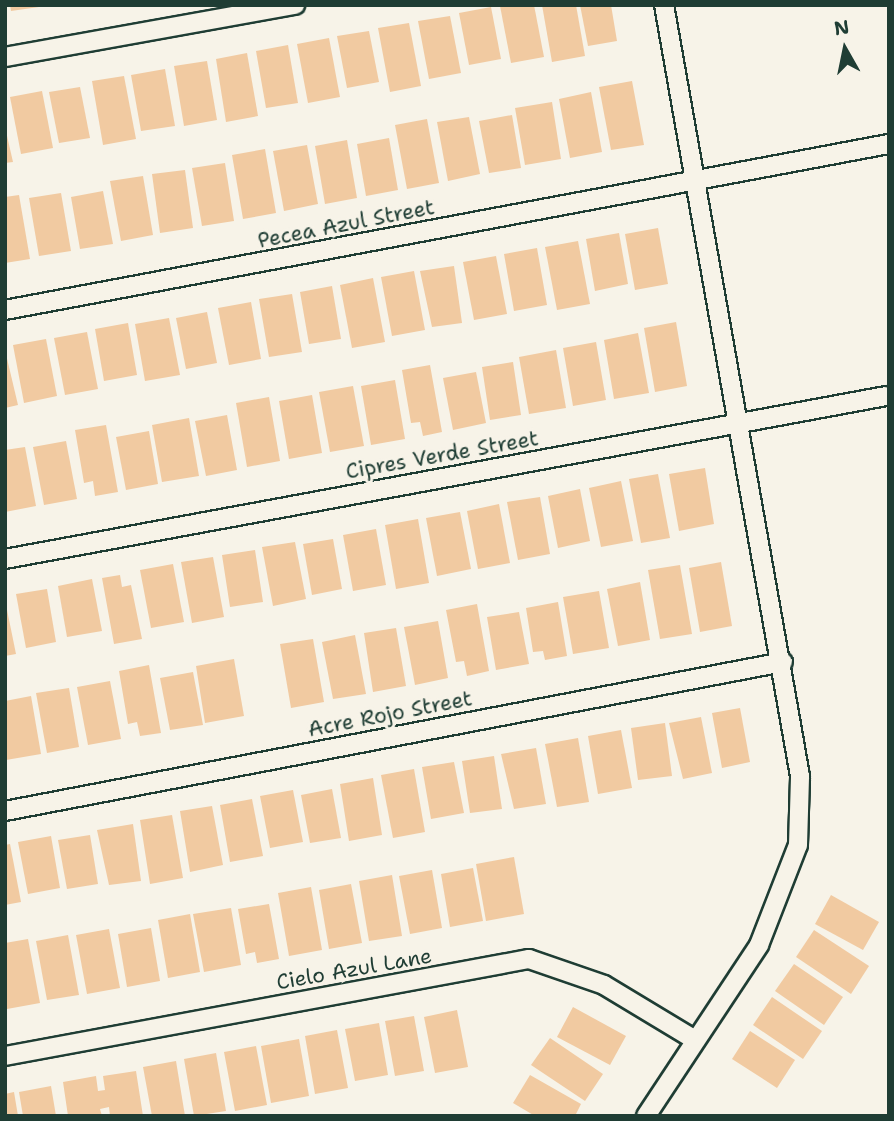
<!DOCTYPE html>
<style>
body{margin:0}
#map{position:relative;width:894px;height:1121px;overflow:hidden;background:#f7f3e8;font-family:"Shantell Sans",sans-serif}
div>[style]{position:absolute}
.building>*{inset:0;background:#f1caa1}
.roads{filter:drop-shadow(2px 0 #1f3d34) drop-shadow(-2px 0 #1f3d34) drop-shadow(0 2px #1f3d34) drop-shadow(0 -2px #1f3d34)}
.minor>*{height:18px;margin:-9px;padding:0 9px;transform-origin:9px;border-radius:9px;background:#f7f3e8}
span{translate:-50% -50%;white-space:nowrap;text-align:center;line-height:1.15;-webkit-text-stroke:6px #f7f3e8;paint-order:stroke}
.street-label{font-size:21px;color:#1f3d34}
.frame{position:absolute;inset:0;border:7px solid #1f3d34;pointer-events:none}
.north{position:absolute;left:810px;top:14px;width:70px;height:70px;-webkit-text-stroke:5px #f7f3e8;paint-order:stroke;rotate:351deg;font-size:19px;font-weight:700;line-height:28px;text-align:center;color:#1f3d34}
.north::after{content:'';display:block;margin:auto;width:24px;height:32px;background:#1f3d34;clip-path:polygon(50% 0,100% 100%,50% 72%,0 100%)}
</style>
<div id="map">
<div class="building">
<div style="clip-path:polygon(10px 5px,39px 5px,39px 7px,11px 11px)"></div>
<div style="clip-path:polygon(534px 5px,544px 57px,511px 63px,500px 6px)"></div>
<div style="clip-path:polygon(542px 5px,576px 5px,585px 56px,552px 62px)"></div>
<div style="clip-path:polygon(580px 5px,611px 5px,617px 41px,588px 46px)"></div>
<div style="clip-path:polygon(491px 7px,501px 59px,469px 65px,459px 13px)"></div>
<div style="clip-path:polygon(450px 16px,461px 73px,429px 79px,418px 21px)"></div>
<div style="clip-path:polygon(409px 23px,421px 86px,390px 92px,378px 28px)"></div>
<div style="clip-path:polygon(369px 31px,379px 82px,347px 88px,337px 36px)"></div>
<div style="clip-path:polygon(329px 38px,340px 97px,308px 103px,297px 44px)"></div>
<div style="clip-path:polygon(288px 45px,298px 103px,266px 108px,256px 51px)"></div>
<div style="clip-path:polygon(247px 53px,258px 116px,226px 122px,216px 59px)"></div>
<div style="clip-path:polygon(207px 61px,217px 120px,184px 126px,174px 66px)"></div>
<div style="clip-path:polygon(165px 69px,175px 126px,141px 131px,131px 75px)"></div>
<div style="clip-path:polygon(124px 76px,136px 139px,103px 145px,92px 81px)"></div>
<div style="clip-path:polygon(632px 81px,644px 145px,611px 150px,599px 87px)"></div>
<div style="clip-path:polygon(80px 87px,90px 138px,59px 143px,49px 92px)"></div>
<div style="clip-path:polygon(42px 91px,53px 148px,21px 154px,10px 97px)"></div>
<div style="clip-path:polygon(591px 92px,602px 152px,570px 158px,559px 99px)"></div>
<div style="clip-path:polygon(552px 102px,561px 159px,525px 165px,515px 108px)"></div>
<div style="clip-path:polygon(512px 115px,521px 168px,489px 173px,479px 121px)"></div>
<div style="clip-path:polygon(469px 117px,480px 174px,448px 181px,437px 122px)"></div>
<div style="clip-path:polygon(427px 119px,439px 183px,407px 189px,395px 125px)"></div>
<div style="clip-path:polygon(5px 127px,13px 162px,5px 163px)"></div>
<div style="clip-path:polygon(389px 138px,398px 190px,366px 196px,357px 144px)"></div>
<div style="clip-path:polygon(347px 140px,357px 198px,325px 204px,315px 146px)"></div>
<div style="clip-path:polygon(307px 145px,318px 204px,284px 211px,273px 151px)"></div>
<div style="clip-path:polygon(265px 149px,276px 213px,243px 219px,232px 155px)"></div>
<div style="clip-path:polygon(225px 163px,234px 221px,202px 226px,192px 168px)"></div>
<div style="clip-path:polygon(185px 170px,193px 228px,160px 233px,152px 174px)"></div>
<div style="clip-path:polygon(143px 176px,153px 235px,121px 241px,110px 181px)"></div>
<div style="clip-path:polygon(103px 191px,113px 244px,80px 249px,71px 197px)"></div>
<div style="clip-path:polygon(61px 193px,71px 251px,39px 256px,29px 198px)"></div>
<div style="clip-path:polygon(19px 195px,30px 259px,5px 263px,5px 197px)"></div>
<div style="clip-path:polygon(658px 228px,668px 284px,635px 290px,625px 234px)"></div>
<div style="clip-path:polygon(619px 233px,628px 284px,595px 291px,586px 239px)"></div>
<div style="clip-path:polygon(578px 241px,590px 304px,557px 310px,545px 247px)"></div>
<div style="clip-path:polygon(537px 248px,547px 305px,514px 311px,504px 254px)"></div>
<div style="clip-path:polygon(496px 256px,507px 314px,474px 320px,463px 262px)"></div>
<div style="clip-path:polygon(454px 266px,462px 323px,432px 327px,420px 271px)"></div>
<div style="clip-path:polygon(414px 271px,425px 330px,392px 336px,381px 277px)"></div>
<div style="clip-path:polygon(373px 278px,385px 342px,352px 348px,340px 285px)"></div>
<div style="clip-path:polygon(332px 286px,341px 339px,309px 344px,300px 292px)"></div>
<div style="clip-path:polygon(292px 294px,302px 352px,269px 357px,259px 299px)"></div>
<div style="clip-path:polygon(251px 302px,261px 359px,229px 365px,218px 308px)"></div>
<div style="clip-path:polygon(207px 312px,217px 363px,186px 369px,176px 318px)"></div>
<div style="clip-path:polygon(169px 318px,180px 375px,145px 381px,135px 324px)"></div>
<div style="clip-path:polygon(676px 322px,687px 386px,655px 392px,644px 328px)"></div>
<div style="clip-path:polygon(128px 323px,137px 375px,104px 381px,95px 329px)"></div>
<div style="clip-path:polygon(87px 332px,98px 389px,65px 395px,54px 338px)"></div>
<div style="clip-path:polygon(638px 333px,649px 393px,614px 399px,604px 340px)"></div>
<div style="clip-path:polygon(46px 339px,57px 396px,24px 403px,13px 345px)"></div>
<div style="clip-path:polygon(596px 342px,606px 400px,573px 406px,563px 348px)"></div>
<div style="clip-path:polygon(5px 350px,18px 405px,5px 408px)"></div>
<div style="clip-path:polygon(556px 350px,566px 408px,529px 414px,519px 357px)"></div>
<div style="clip-path:polygon(513px 362px,521px 415px,490px 420px,482px 367px)"></div>
<div style="clip-path:polygon(430px 365px,442px 432px,423px 436px,420px 422px,411px 423px,402px 370px)"></div>
<div style="clip-path:polygon(476px 372px,486px 423px,453px 430px,443px 378px)"></div>
<div style="clip-path:polygon(395px 380px,405px 439px,371px 445px,361px 386px)"></div>
<div style="clip-path:polygon(353px 386px,364px 446px,330px 452px,319px 392px)"></div>
<div style="clip-path:polygon(312px 395px,322px 453px,289px 459px,279px 401px)"></div>
<div style="clip-path:polygon(269px 397px,280px 461px,247px 467px,236px 403px)"></div>
<div style="clip-path:polygon(227px 415px,237px 470px,206px 476px,195px 421px)"></div>
<div style="clip-path:polygon(189px 418px,199px 476px,162px 482px,152px 425px)"></div>
<div style="clip-path:polygon(106px 425px,118px 492px,95px 496px,93px 481px,84px 483px,75px 430px)"></div>
<div style="clip-path:polygon(149px 431px,158px 484px,126px 490px,116px 437px)"></div>
<div style="clip-path:polygon(66px 441px,77px 499px,44px 505px,33px 447px)"></div>
<div style="clip-path:polygon(25px 447px,36px 506px,5px 512px,5px 450px)"></div>
<div style="clip-path:polygon(705px 468px,714px 524px,679px 531px,669px 474px)"></div>
<div style="clip-path:polygon(658px 474px,670px 538px,641px 543px,629px 479px)"></div>
<div style="clip-path:polygon(621px 481px,633px 541px,601px 547px,589px 488px)"></div>
<div style="clip-path:polygon(580px 489px,590px 541px,558px 548px,548px 496px)"></div>
<div style="clip-path:polygon(540px 497px,550px 554px,518px 560px,507px 502px)"></div>
<div style="clip-path:polygon(499px 504px,510px 563px,478px 569px,467px 511px)"></div>
<div style="clip-path:polygon(460px 512px,471px 569px,437px 576px,426px 518px)"></div>
<div style="clip-path:polygon(418px 519px,429px 583px,396px 589px,385px 525px)"></div>
<div style="clip-path:polygon(376px 529px,386px 585px,353px 591px,343px 535px)"></div>
<div style="clip-path:polygon(333px 539px,342px 589px,312px 595px,303px 544px)"></div>
<div style="clip-path:polygon(295px 542px,306px 599px,273px 606px,262px 547px)"></div>
<div style="clip-path:polygon(255px 550px,263px 602px,230px 607px,222px 555px)"></div>
<div style="clip-path:polygon(213px 557px,224px 617px,192px 623px,181px 562px)"></div>
<div style="clip-path:polygon(721px 562px,732px 626px,700px 632px,689px 568px)"></div>
<div style="clip-path:polygon(173px 564px,184px 622px,151px 628px,140px 570px)"></div>
<div style="clip-path:polygon(680px 565px,692px 634px,660px 639px,648px 570px)"></div>
<div style="clip-path:polygon(120px 575px,122px 587px,131px 585px,142px 639px,114px 644px,102px 578px)"></div>
<div style="clip-path:polygon(92px 579px,102px 631px,67px 637px,58px 586px)"></div>
<div style="clip-path:polygon(640px 582px,650px 640px,618px 646px,607px 589px)"></div>
<div style="clip-path:polygon(47px 589px,56px 642px,26px 648px,16px 594px)"></div>
<div style="clip-path:polygon(599px 591px,609px 648px,573px 654px,563px 597px)"></div>
<div style="clip-path:polygon(5px 600px,16px 654px,5px 656px)"></div>
<div style="clip-path:polygon(558px 602px,567px 656px,545px 660px,543px 651px,533px 652px,526px 608px)"></div>
<div style="clip-path:polygon(477px 604px,489px 671px,467px 676px,464px 661px,456px 662px,446px 610px)"></div>
<div style="clip-path:polygon(519px 612px,529px 664px,496px 670px,487px 617px)"></div>
<div style="clip-path:polygon(438px 621px,448px 678px,415px 685px,404px 627px)"></div>
<div style="clip-path:polygon(396px 628px,406px 686px,373px 692px,364px 633px)"></div>
<div style="clip-path:polygon(355px 635px,366px 694px,333px 699px,322px 642px)"></div>
<div style="clip-path:polygon(313px 639px,324px 702px,291px 708px,280px 644px)"></div>
<div style="clip-path:polygon(234px 659px,244px 716px,205px 723px,196px 666px)"></div>
<div style="clip-path:polygon(149px 665px,161px 733px,140px 736px,137px 722px,128px 724px,119px 671px)"></div>
<div style="clip-path:polygon(193px 672px,203px 725px,170px 730px,160px 678px)"></div>
<div style="clip-path:polygon(110px 681px,121px 739px,88px 745px,77px 687px)"></div>
<div style="clip-path:polygon(69px 688px,79px 747px,47px 753px,36px 693px)"></div>
<div style="clip-path:polygon(31px 696px,41px 754px,6px 760px,5px 701px)"></div>
<div style="clip-path:polygon(740px 708px,750px 762px,722px 768px,712px 713px)"></div>
<div style="clip-path:polygon(701px 717px,712px 773px,683px 779px,669px 723px)"></div>
<div style="clip-path:polygon(665px 723px,672px 776px,638px 780px,631px 728px)"></div>
<div style="clip-path:polygon(621px 730px,632px 788px,598px 794px,588px 736px)"></div>
<div style="clip-path:polygon(578px 738px,589px 802px,557px 807px,545px 744px)"></div>
<div style="clip-path:polygon(536px 748px,546px 804px,514px 809px,501px 754px)"></div>
<div style="clip-path:polygon(494px 756px,502px 809px,470px 813px,462px 761px)"></div>
<div style="clip-path:polygon(454px 762px,464px 813px,431px 819px,422px 767px)"></div>
<div style="clip-path:polygon(414px 769px,425px 832px,393px 838px,381px 775px)"></div>
<div style="clip-path:polygon(373px 778px,382px 835px,349px 841px,340px 784px)"></div>
<div style="clip-path:polygon(332px 789px,341px 838px,310px 843px,301px 795px)"></div>
<div style="clip-path:polygon(293px 790px,303px 842px,270px 848px,260px 796px)"></div>
<div style="clip-path:polygon(252px 799px,263px 856px,230px 862px,220px 805px)"></div>
<div style="clip-path:polygon(212px 806px,223px 865px,190px 872px,180px 811px)"></div>
<div style="clip-path:polygon(172px 815px,183px 878px,150px 884px,140px 820px)"></div>
<div style="clip-path:polygon(133px 824px,141px 881px,109px 885px,97px 830px)"></div>
<div style="clip-path:polygon(90px 835px,98px 884px,67px 889px,58px 840px)"></div>
<div style="clip-path:polygon(51px 836px,60px 888px,28px 894px,18px 842px)"></div>
<div style="clip-path:polygon(10px 844px,21px 902px,5px 905px,5px 845px)"></div>
<div style="clip-path:polygon(514px 857px,524px 914px,486px 921px,476px 864px)"></div>
<div style="clip-path:polygon(473px 868px,483px 921px,450px 927px,441px 874px)"></div>
<div style="clip-path:polygon(432px 870px,442px 928px,410px 934px,399px 876px)"></div>
<div style="clip-path:polygon(392px 875px,402px 936px,369px 941px,359px 881px)"></div>
<div style="clip-path:polygon(351px 884px,362px 943px,329px 949px,319px 890px)"></div>
<div style="clip-path:polygon(311px 887px,322px 950px,289px 956px,278px 893px)"></div>
<div style="clip-path:polygon(831px 895px,879px 922px,863px 950px,815px 924px)"></div>
<div style="clip-path:polygon(269px 904px,279px 959px,257px 963px,255px 952px,246px 954px,238px 909px)"></div>
<div style="clip-path:polygon(231px 908px,241px 965px,204px 972px,193px 914px)"></div>
<div style="clip-path:polygon(190px 914px,200px 972px,168px 978px,158px 920px)"></div>
<div style="clip-path:polygon(151px 928px,160px 981px,127px 987px,118px 934px)"></div>
<div style="clip-path:polygon(109px 929px,120px 988px,87px 994px,76px 935px)"></div>
<div style="clip-path:polygon(814px 930px,869px 966px,851px 994px,796px 957px)"></div>
<div style="clip-path:polygon(68px 935px,79px 995px,47px 1000px,36px 941px)"></div>
<div style="clip-path:polygon(28px 939px,40px 1003px,7px 1009px,5px 943px)"></div>
<div style="clip-path:polygon(794px 964px,843px 997px,824px 1025px,775px 991px)"></div>
<div style="clip-path:polygon(772px 997px,822px 1031px,803px 1059px,753px 1025px)"></div>
<div style="clip-path:polygon(573px 1007px,626px 1036px,610px 1065px,557px 1037px)"></div>
<div style="clip-path:polygon(457px 1010px,468px 1067px,435px 1073px,424px 1017px)"></div>
<div style="clip-path:polygon(414px 1016px,424px 1071px,395px 1076px,385px 1021px)"></div>
<div style="clip-path:polygon(379px 1023px,388px 1075px,355px 1081px,345px 1029px)"></div>
<div style="clip-path:polygon(337px 1030px,348px 1088px,315px 1094px,305px 1036px)"></div>
<div style="clip-path:polygon(750px 1031px,795px 1060px,777px 1088px,732px 1059px)"></div>
<div style="clip-path:polygon(550px 1038px,603px 1074px,585px 1101px,531px 1065px)"></div>
<div style="clip-path:polygon(299px 1039px,309px 1096px,271px 1103px,261px 1046px)"></div>
<div style="clip-path:polygon(256px 1046px,267px 1105px,235px 1111px,224px 1052px)"></div>
<div style="clip-path:polygon(216px 1053px,226px 1111px,194px 1116px,184px 1059px)"></div>
<div style="clip-path:polygon(176px 1061px,185px 1116px,152px 1116px,143px 1067px)"></div>
<div style="clip-path:polygon(136px 1071px,143px 1116px,110px 1116px,109px 1107px,100px 1109px,102px 1116px,68px 1116px,63px 1082px,96px 1076px,98px 1091px,105px 1090px,103px 1076px)"></div>
<div style="clip-path:polygon(530px 1075px,581px 1104px,575px 1116px,535px 1116px,513px 1103px)"></div>
<div style="clip-path:polygon(51px 1086px,56px 1116px,23px 1116px,19px 1092px)"></div>
<div style="clip-path:polygon(14px 1092px,18px 1116px,5px 1116px,5px 1094px)"></div>
</div>
<div class="roads">
<div class="minor">
<div style="left:5px;top:57px;width:295px;rotate:-10.2deg"></div>
<div style="left:5px;top:310px;width:899px;rotate:-10.64deg"></div>
<div style="left:5px;top:559px;width:896px;rotate:-10.48deg"></div>
<div style="left:5px;top:811px;width:792px;rotate:-10.84deg"></div>
<div style="left:5px;top:1056px;width:533px;rotate:-10.49deg"></div>
<div style="left:529px;top:959px;width:79px;rotate:19.1deg"></div>
<div style="left:604px;top:985px;width:106px;rotate:31.1deg"></div>
<div style="left:646px;top:1116px;width:205px;rotate:-56.5deg"></div>
<div style="left:759px;top:945px;width:107px;rotate:-68.7deg"></div>
<div style="left:798px;top:845px;width:69px;rotate:-88.3deg"></div>
<div style="left:800px;top:776px;width:783px;rotate:-100deg"></div>
</div>
</div>
<div class="street-label">
<span style="left:346px;top:224px;rotate:-11deg">Pecea Azul Street</span>
<span style="left:442px;top:455px;rotate:-10deg">Cipres Verde Street</span>
<span style="left:390px;top:714px;rotate:-11deg">Acre Rojo Street</span>
<span style="left:354px;top:969px;rotate:-10deg">Cielo Azul Lane</span>
</div>
<div class="frame"></div>
<div class="north">N</div>
</div>
